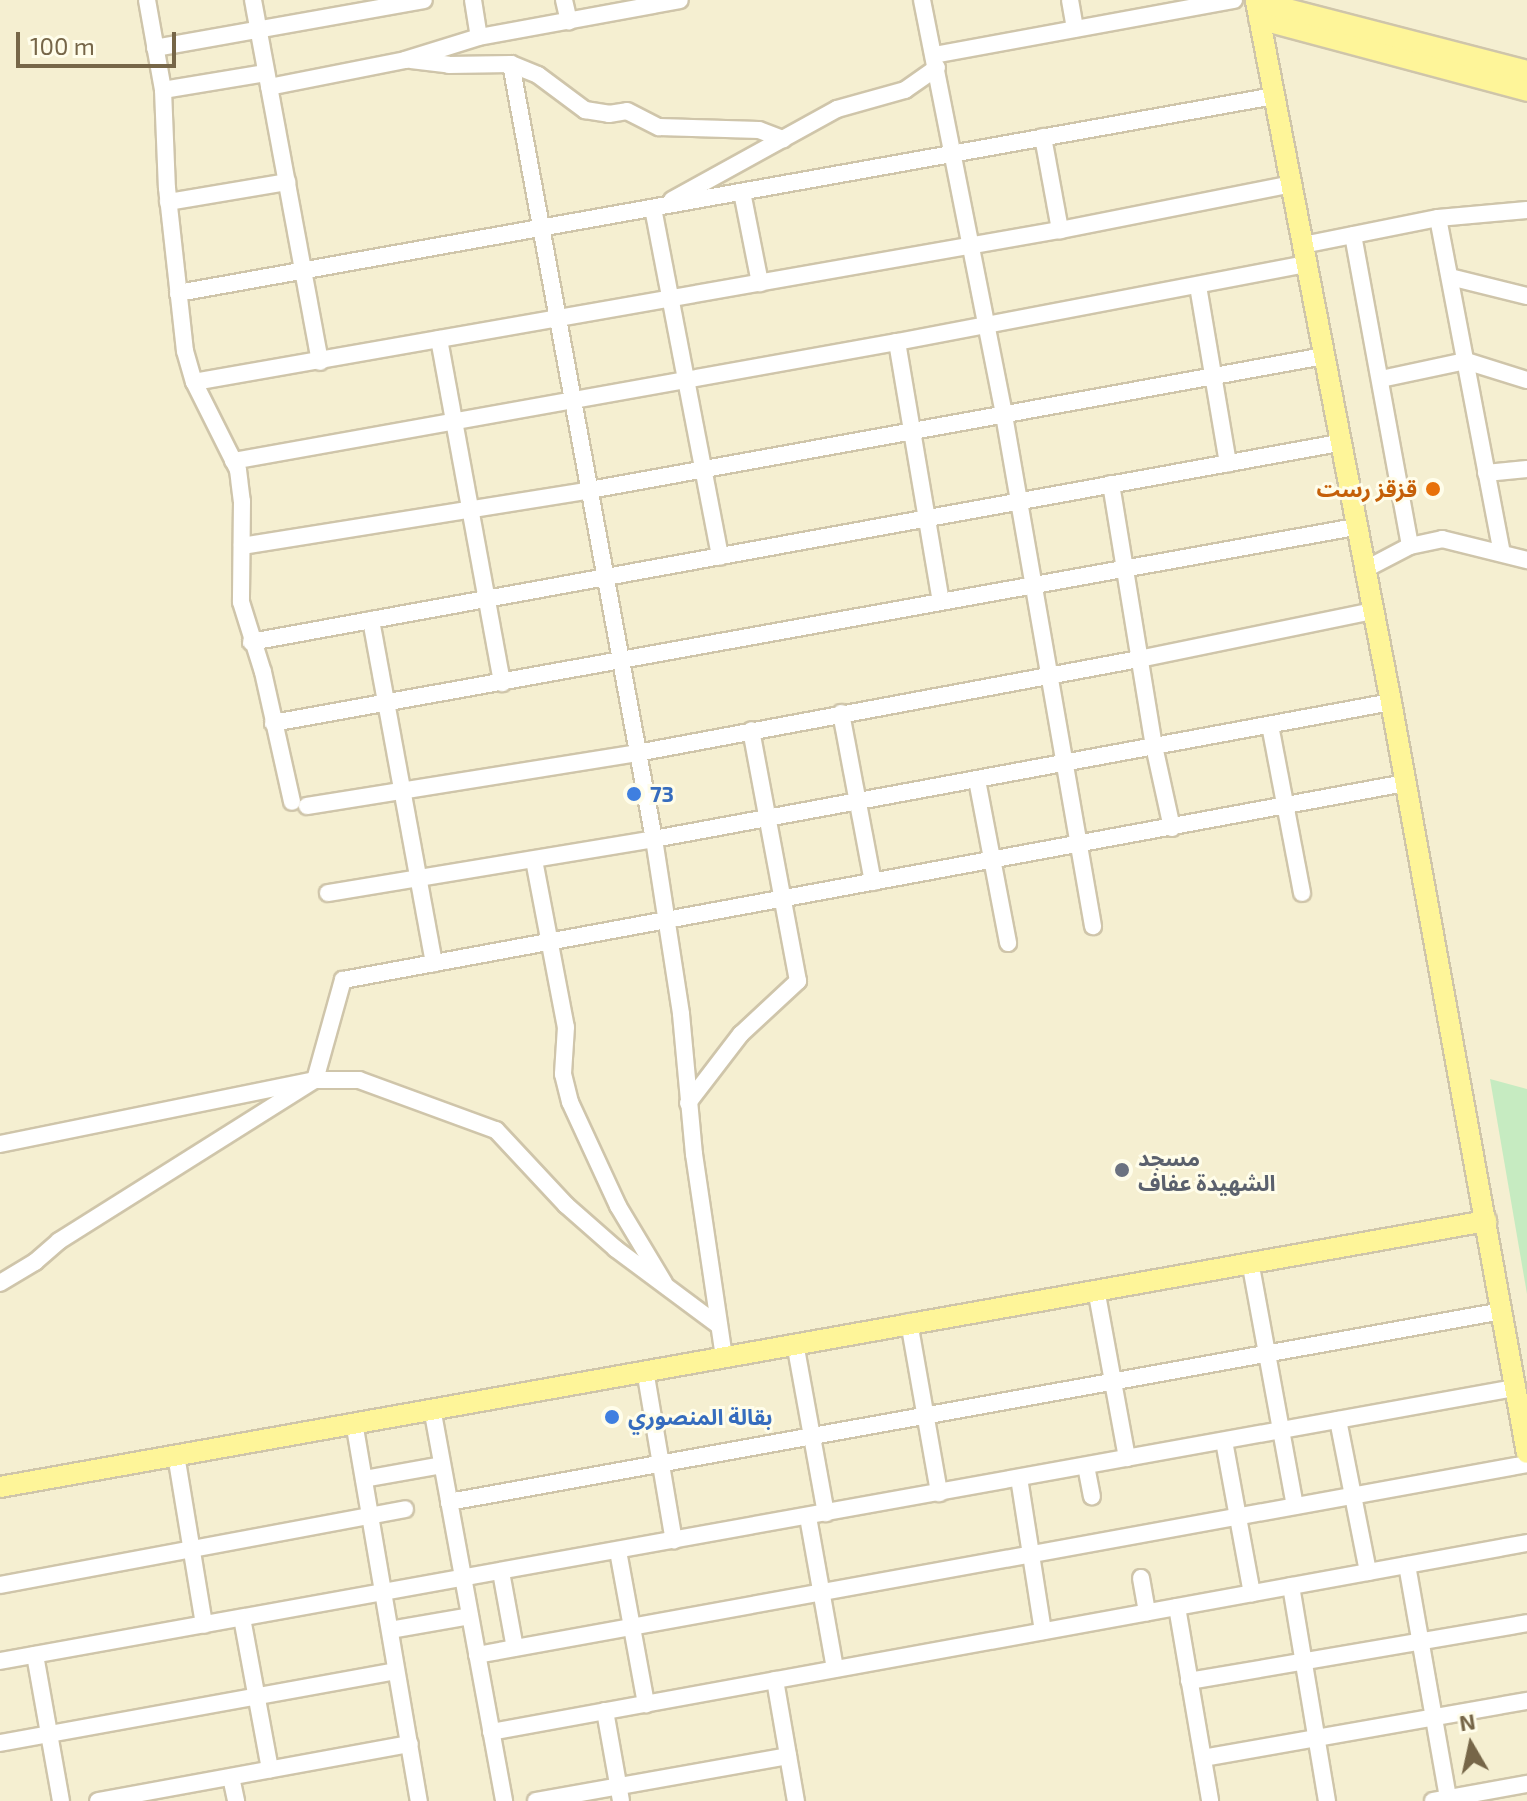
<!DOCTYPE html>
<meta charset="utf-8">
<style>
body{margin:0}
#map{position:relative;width:1527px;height:1801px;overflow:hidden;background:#fdfae3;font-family:"Exo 2","Noto Sans Arabic",sans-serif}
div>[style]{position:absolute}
.residential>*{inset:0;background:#f5efd1}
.green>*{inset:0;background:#c6ebc1}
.roads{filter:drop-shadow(2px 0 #cfc5aa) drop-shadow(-2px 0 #cfc5aa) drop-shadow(0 2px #cfc5aa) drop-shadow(0 -2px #cfc5aa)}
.minor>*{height:16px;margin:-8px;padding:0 8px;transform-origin:8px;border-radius:8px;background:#fff}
.major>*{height:20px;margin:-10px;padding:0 10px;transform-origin:10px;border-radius:10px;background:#fef599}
.dots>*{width:22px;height:22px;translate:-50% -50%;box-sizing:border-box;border:4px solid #fffdea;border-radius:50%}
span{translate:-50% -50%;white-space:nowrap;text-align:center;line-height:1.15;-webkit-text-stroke:6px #fffdea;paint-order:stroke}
.food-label{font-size:22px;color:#c56008;font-weight:700}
.right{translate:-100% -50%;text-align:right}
.shop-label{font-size:22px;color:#366cbe;font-weight:700}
.left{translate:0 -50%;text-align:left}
.worship-label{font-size:22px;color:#5b616d;font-weight:700}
.north{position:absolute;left:1431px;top:1705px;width:80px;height:80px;-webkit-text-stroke:6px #fffdea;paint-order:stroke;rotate:351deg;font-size:22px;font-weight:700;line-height:32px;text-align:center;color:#766648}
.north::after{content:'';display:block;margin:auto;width:28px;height:36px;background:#766648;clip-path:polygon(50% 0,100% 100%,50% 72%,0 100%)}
.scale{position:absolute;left:16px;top:32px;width:160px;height:36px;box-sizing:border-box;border:4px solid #766648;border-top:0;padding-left:10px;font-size:24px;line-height:28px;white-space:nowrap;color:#766648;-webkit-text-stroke:6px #fffdea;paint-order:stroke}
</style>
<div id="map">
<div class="residential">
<div style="clip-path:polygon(0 0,1527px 0,1527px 1801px,0 1801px)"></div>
</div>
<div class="green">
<div style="clip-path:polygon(1490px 1079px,1527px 1089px,1527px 1294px)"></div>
</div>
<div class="roads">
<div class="minor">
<div style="left:147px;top:0;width:91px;rotate:79.9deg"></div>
<div style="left:163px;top:90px;width:98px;rotate:87.7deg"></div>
<div style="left:167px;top:188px;width:164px;rotate:83.7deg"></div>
<div style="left:185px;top:351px;width:32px;rotate:74deg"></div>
<div style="left:194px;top:382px;width:98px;rotate:63.4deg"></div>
<div style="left:238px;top:470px;width:31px;rotate:83deg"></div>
<div style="left:242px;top:501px;width:101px;rotate:90.6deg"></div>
<div style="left:241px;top:602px;width:73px;rotate:72.6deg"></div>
<div style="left:263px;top:672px;width:133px;rotate:77.4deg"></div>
<div style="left:253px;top:0;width:368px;rotate:79.5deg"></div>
<div style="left:473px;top:0;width:37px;rotate:81deg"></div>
<div style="left:564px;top:0;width:22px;rotate:77deg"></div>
<div style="left:922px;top:0;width:423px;rotate:78.8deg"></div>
<div style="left:1004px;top:415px;width:519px;rotate:80.12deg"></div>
<div style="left:1070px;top:0;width:29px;rotate:80deg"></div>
<div style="left:155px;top:48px;width:273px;rotate:-10.1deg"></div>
<div style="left:934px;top:55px;width:305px;rotate:-10.4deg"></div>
<div style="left:411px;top:60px;width:38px;rotate:7deg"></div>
<div style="left:449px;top:65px;width:62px;rotate:-0.9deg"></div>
<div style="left:511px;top:64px;width:29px;rotate:22deg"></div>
<div style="left:538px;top:75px;width:59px;rotate:36.7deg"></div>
<div style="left:585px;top:110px;width:24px;rotate:9deg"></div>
<div style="left:609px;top:114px;width:18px;rotate:-9deg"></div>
<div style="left:627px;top:111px;width:36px;rotate:27deg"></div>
<div style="left:659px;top:127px;width:100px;rotate:1.7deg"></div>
<div style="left:759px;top:130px;width:26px;rotate:21deg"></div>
<div style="left:511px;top:64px;width:788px;rotate:79.55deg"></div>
<div style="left:654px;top:839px;width:177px;rotate:81.2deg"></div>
<div style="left:681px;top:1014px;width:141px;rotate:84.7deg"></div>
<div style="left:694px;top:1154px;width:204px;rotate:81.6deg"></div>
<div style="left:269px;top:87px;width:139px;rotate:-11.2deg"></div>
<div style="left:405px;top:60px;width:77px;rotate:-17.3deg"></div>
<div style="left:479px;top:37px;width:204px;rotate:-10.4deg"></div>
<div style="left:163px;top:90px;width:104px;rotate:-9.4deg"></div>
<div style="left:1043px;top:137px;width:95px;rotate:79.6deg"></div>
<div style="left:742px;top:192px;width:93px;rotate:78.8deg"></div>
<div style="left:672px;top:200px;width:188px;rotate:-28.9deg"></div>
<div style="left:837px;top:109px;width:71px;rotate:-15.6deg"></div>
<div style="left:905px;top:90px;width:39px;rotate:-35deg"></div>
<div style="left:168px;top:202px;width:121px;rotate:-9.5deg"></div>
<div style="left:653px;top:208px;width:355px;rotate:79.1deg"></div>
<div style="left:1438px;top:218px;width:341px;rotate:79.2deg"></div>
<div style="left:1353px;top:235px;width:316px;rotate:79.6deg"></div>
<div style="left:1303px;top:245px;width:138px;rotate:-11.3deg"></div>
<div style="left:1438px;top:218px;width:89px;rotate:-5.1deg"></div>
<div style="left:1450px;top:277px;width:79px;rotate:13.9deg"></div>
<div style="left:1198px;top:286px;width:180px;rotate:80.4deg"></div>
<div style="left:178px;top:293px;width:1114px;rotate:-10.19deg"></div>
<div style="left:439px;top:339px;width:350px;rotate:79.6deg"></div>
<div style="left:897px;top:342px;width:263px;rotate:80.4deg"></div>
<div style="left:1381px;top:379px;width:87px;rotate:-12deg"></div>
<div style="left:1466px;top:361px;width:64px;rotate:17.3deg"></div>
<div style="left:194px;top:382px;width:879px;rotate:-9.96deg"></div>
<div style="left:1060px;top:230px;width:237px;rotate:-11.2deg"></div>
<div style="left:233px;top:461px;width:675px;rotate:-10.16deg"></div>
<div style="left:897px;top:342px;width:417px;rotate:-10.8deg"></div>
<div style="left:1486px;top:473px;width:41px;rotate:-5.6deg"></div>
<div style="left:1111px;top:484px;width:266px;rotate:80.7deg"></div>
<div style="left:1154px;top:746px;width:84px;rotate:77.6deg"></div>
<div style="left:242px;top:546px;width:352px;rotate:-9.1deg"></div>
<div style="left:590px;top:490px;width:746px;rotate:-10.35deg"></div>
<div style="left:1364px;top:570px;width:52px;rotate:-27.6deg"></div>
<div style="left:1410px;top:546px;width:33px;rotate:-12deg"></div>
<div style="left:1442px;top:539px;width:88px;rotate:13.9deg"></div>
<div style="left:371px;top:620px;width:349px;rotate:79.6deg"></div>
<div style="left:251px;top:642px;width:1106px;rotate:-10.37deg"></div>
<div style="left:841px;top:713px;width:172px;rotate:79.3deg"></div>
<div style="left:273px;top:723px;width:1100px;rotate:-10.27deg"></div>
<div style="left:1270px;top:725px;width:171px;rotate:79.2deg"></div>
<div style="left:977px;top:780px;width:166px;rotate:79.2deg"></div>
<div style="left:307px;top:806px;width:334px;rotate:-9.1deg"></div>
<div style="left:637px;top:753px;width:511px;rotate:-10.61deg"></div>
<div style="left:1139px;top:659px;width:238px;rotate:-11.6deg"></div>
<div style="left:534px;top:860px;width:170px;rotate:79.2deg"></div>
<div style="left:566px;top:1027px;width:47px;rotate:93.7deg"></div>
<div style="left:563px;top:1074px;width:29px;rotate:76deg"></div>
<div style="left:570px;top:1102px;width:115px;rotate:65.2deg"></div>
<div style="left:618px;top:1206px;width:90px;rotate:59.1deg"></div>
<div style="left:328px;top:893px;width:330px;rotate:-9.4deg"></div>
<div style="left:654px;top:839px;width:750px;rotate:-10.53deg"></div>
<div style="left:688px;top:1103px;width:87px;rotate:-52.5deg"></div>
<div style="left:741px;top:1034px;width:78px;rotate:-42.9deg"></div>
<div style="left:798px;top:981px;width:255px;rotate:-100.6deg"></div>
<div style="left:0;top:1144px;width:321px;rotate:-11.5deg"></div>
<div style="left:315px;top:1080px;width:44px"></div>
<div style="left:359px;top:1080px;width:146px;rotate:20.1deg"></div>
<div style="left:496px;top:1130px;width:103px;rotate:47deg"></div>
<div style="left:566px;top:1205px;width:67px;rotate:41.3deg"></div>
<div style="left:616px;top:1249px;width:127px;rotate:36.7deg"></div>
<div style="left:1250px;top:1261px;width:249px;rotate:79.6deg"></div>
<div style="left:0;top:1283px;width:41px;rotate:-31deg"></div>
<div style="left:35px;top:1262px;width:32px;rotate:-41deg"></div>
<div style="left:59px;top:1241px;width:302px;rotate:-32.2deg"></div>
<div style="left:315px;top:1080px;width:104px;rotate:-74.4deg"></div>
<div style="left:343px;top:980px;width:1080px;rotate:-10.51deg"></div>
<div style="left:1096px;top:1289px;width:172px;rotate:79.6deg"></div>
<div style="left:909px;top:1322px;width:174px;rotate:80deg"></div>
<div style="left:795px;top:1343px;width:173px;rotate:79.7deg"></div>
<div style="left:645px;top:1370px;width:173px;rotate:80.4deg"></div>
<div style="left:432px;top:1408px;width:400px;rotate:79.6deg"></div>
<div style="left:1338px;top:1420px;width:155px;rotate:78.8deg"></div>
<div style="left:354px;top:1422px;width:385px;rotate:80.3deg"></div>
<div style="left:1224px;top:1441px;width:155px;rotate:79.6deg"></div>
<div style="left:176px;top:1455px;width:172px;rotate:80.6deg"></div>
<div style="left:1086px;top:1466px;width:31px;rotate:79deg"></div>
<div style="left:1019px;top:1478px;width:155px;rotate:81.1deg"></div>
<div style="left:364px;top:1479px;width:79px;rotate:-10.2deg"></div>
<div style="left:449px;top:1502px;width:1070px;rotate:-10.28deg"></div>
<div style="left:808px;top:1517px;width:154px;rotate:79.9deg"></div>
<div style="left:618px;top:1551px;width:156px;rotate:79.6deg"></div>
<div style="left:1407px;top:1565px;width:237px;rotate:80deg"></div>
<div style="left:501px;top:1572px;width:77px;rotate:79.6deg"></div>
<div style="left:1141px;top:1578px;width:35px;rotate:80deg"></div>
<div style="left:0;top:1585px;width:412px;rotate:-10.6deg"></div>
<div style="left:1291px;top:1586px;width:218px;rotate:80.5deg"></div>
<div style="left:1177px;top:1607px;width:197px;rotate:80.3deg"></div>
<div style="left:242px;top:1618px;width:154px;rotate:79.5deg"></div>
<div style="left:390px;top:1630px;width:81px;rotate:-9.9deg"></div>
<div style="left:35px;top:1655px;width:148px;rotate:79.9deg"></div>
<div style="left:477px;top:1655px;width:1067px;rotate:-10.31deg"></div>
<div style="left:0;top:1661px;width:1538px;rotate:-10.22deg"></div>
<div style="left:775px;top:1680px;width:123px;rotate:80.2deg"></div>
<div style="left:1189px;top:1681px;width:343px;rotate:-9.7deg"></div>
<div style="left:605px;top:1711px;width:91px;rotate:79.9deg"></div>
<div style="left:491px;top:1732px;width:1053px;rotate:-10.34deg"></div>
<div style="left:0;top:1743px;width:402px;rotate:-10.3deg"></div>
<div style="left:1203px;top:1758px;width:329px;rotate:-10deg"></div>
<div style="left:231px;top:1777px;width:25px;rotate:78deg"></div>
<div style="left:98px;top:1801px;width:317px;rotate:-10.4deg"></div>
<div style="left:536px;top:1801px;width:256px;rotate:-10.1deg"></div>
<div style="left:1433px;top:1801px;width:96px;rotate:-10.3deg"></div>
</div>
<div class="major">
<div style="left:1259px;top:19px;width:278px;rotate:15deg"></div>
<div style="left:1527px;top:71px;width:280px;rotate:-165.5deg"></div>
<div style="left:1256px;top:1px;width:714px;rotate:79.1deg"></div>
<div style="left:1391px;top:702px;width:763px;rotate:79.74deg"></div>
<div style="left:0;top:1487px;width:1510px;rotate:-10.15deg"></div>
</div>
</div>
<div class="dots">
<div style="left:1433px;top:489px;background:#e8710a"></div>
<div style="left:634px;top:794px;background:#3f7fe0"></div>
<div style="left:1122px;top:1170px;background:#6b7280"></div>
<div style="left:612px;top:1417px;background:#3f7fe0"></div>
</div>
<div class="food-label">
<span class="right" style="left:1417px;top:489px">قزقز رست</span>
</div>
<div class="shop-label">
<span class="left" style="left:650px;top:794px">73</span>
<span class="left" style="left:628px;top:1417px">بقالة المنصوري</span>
</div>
<div class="worship-label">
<span class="left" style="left:1138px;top:1170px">مسجد<br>الشهيدة عفاف</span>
</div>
<div class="north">N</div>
<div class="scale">100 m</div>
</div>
